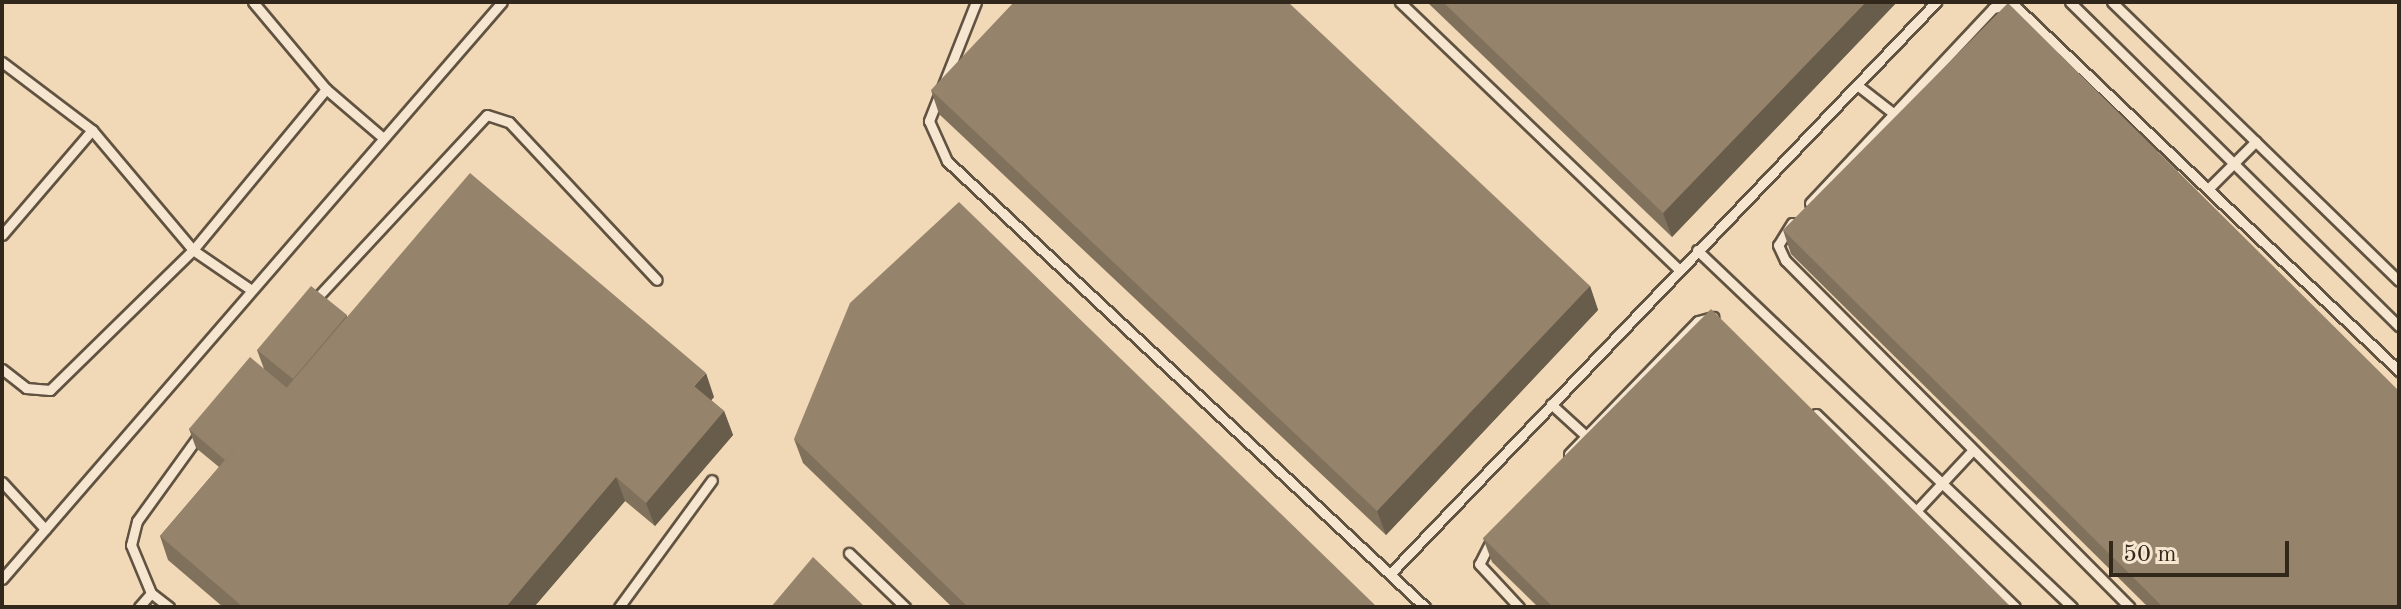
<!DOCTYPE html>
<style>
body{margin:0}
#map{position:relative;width:2401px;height:609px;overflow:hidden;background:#f1d8b6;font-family:"Old Standard TT",serif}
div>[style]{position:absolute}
.roads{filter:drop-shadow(2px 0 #615341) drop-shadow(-2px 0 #615341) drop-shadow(0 2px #615341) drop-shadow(0 -2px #615341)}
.lane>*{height:9px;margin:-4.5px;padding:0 4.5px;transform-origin:4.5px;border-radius:4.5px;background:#f6e6d0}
.wall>*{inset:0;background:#80715c}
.shaded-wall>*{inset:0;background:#685c4b}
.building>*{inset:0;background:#95836b}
span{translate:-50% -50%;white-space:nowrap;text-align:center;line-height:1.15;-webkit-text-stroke:7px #f6e6d0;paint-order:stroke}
.frame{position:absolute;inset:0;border:4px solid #31271a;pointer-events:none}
.scale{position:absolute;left:2109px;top:541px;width:180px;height:36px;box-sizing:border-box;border:4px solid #31271a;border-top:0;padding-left:10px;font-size:24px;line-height:28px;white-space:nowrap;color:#31271a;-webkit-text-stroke:6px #f6e6d0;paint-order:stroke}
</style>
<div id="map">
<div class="roads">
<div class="lane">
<div style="left:253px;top:2px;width:114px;rotate:50deg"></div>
<div style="left:326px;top:89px;width:74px;rotate:40.6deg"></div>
<div style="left:976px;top:2px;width:128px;rotate:111.6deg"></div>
<div style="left:929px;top:121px;width:44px;rotate:65.8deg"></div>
<div style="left:947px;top:161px;width:654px;rotate:43.02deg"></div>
<div style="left:1400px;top:2px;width:387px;rotate:43.8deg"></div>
<div style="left:2070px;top:2px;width:462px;rotate:44.6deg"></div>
<div style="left:2112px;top:2px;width:400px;rotate:44.2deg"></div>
<div style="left:2px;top:62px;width:113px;rotate:37.1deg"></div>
<div style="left:92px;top:130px;width:157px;rotate:49.9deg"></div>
<div style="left:193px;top:250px;width:209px;rotate:-50.4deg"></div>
<div style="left:1857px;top:85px;width:46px;rotate:37.9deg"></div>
<div style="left:2209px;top:188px;width:66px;rotate:-45deg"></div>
<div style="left:1810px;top:203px;width:267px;rotate:-46.8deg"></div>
<div style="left:1993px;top:8px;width:20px;rotate:-11deg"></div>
<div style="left:2013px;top:4px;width:533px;rotate:43.55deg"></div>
<div style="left:1792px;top:223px;width:26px;rotate:122deg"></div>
<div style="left:1778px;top:245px;width:17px;rotate:65deg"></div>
<div style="left:1785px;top:260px;width:489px;rotate:45.2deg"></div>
<div style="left:2px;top:235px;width:138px;rotate:-49.4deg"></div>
<div style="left:1697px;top:250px;width:518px;rotate:43.59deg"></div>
<div style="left:313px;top:302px;width:255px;rotate:-47.1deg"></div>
<div style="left:487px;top:115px;width:23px;rotate:18deg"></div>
<div style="left:509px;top:122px;width:216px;rotate:46.9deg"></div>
<div style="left:2px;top:369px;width:31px;rotate:38deg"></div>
<div style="left:26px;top:388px;width:24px;rotate:5deg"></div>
<div style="left:50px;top:390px;width:200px;rotate:-44.4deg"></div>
<div style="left:193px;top:250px;width:69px;rotate:34.4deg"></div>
<div style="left:1551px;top:404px;width:46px;rotate:42.4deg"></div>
<div style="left:1816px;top:414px;width:277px;rotate:44.1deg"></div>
<div style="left:1569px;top:454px;width:185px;rotate:-45.9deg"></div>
<div style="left:1698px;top:321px;width:16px;rotate:-15deg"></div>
<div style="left:2px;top:482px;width:64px;rotate:47.5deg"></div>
<div style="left:1916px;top:511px;width:82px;rotate:-47deg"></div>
<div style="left:1492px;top:539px;width:28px;rotate:117deg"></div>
<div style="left:1479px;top:564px;width:59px;rotate:47.1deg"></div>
<div style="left:849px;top:553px;width:78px;rotate:44deg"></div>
<div style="left:1390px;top:574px;width:791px;rotate:-46.33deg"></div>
<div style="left:2px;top:579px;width:763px;rotate:-49.09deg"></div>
<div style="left:151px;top:593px;width:23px;rotate:38deg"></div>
<div style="left:139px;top:607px;width:18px;rotate:-49deg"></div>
<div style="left:151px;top:593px;width:52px;rotate:-112.6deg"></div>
<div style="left:131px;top:545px;width:25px;rotate:-76deg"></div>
<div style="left:137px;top:521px;width:106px;rotate:-54.2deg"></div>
<div style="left:619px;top:607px;width:157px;rotate:-53.8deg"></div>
</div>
</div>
<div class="wall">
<div style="clip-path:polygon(1427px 2px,1897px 2px,1672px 237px)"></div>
<div style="clip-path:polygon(931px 90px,1590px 286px,1598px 310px,1386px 535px,939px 114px)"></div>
<div style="clip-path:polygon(1783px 230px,2399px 607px,2148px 607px,1791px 254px)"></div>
<div style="clip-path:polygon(347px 315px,347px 317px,714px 397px,711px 400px,724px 411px,733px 435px,655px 526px,625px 501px,534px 607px,223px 607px,168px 560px,160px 536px,219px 467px,196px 448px,189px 429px,264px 369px,257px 350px)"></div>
<div style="clip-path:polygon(794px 439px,1377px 607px,952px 607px,803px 463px)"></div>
<div style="clip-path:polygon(1483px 538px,2011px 607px,1538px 607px,1492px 562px)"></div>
</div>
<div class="shaded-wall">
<div style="clip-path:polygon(1866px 2px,1897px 2px,1672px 237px,1663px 213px)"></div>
<div style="clip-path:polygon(1590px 286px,1598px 310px,1386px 535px,1377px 511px)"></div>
<div style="clip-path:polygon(706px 373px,714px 397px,703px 410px,694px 386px)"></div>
<div style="clip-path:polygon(724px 411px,733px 435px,655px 526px,646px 503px)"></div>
<div style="clip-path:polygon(616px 477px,625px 501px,534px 607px,506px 607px)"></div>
</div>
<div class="building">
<div style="clip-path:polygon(1014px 2px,1288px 2px,1590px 286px,1377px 511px,931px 90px)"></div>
<div style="clip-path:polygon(1443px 2px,1866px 2px,1663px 213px)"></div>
<div style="clip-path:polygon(2008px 3px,2399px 391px,2399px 607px,2163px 607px,1783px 230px)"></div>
<div style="clip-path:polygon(470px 173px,706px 373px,694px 386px,724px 411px,646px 503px,616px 477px,506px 607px,243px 607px,160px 536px)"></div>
<div style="clip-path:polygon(959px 202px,1377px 607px,968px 607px,794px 439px,850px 303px)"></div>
<div style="clip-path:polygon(311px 286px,347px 315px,293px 379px,257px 350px)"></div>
<div style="clip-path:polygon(1711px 309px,2011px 607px,1553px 607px,1483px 538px)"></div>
<div style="clip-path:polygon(250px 357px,287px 388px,225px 460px,189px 429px)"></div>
<div style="clip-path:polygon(813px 557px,865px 607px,771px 607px)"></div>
</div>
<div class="frame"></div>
<div class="scale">50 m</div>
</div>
